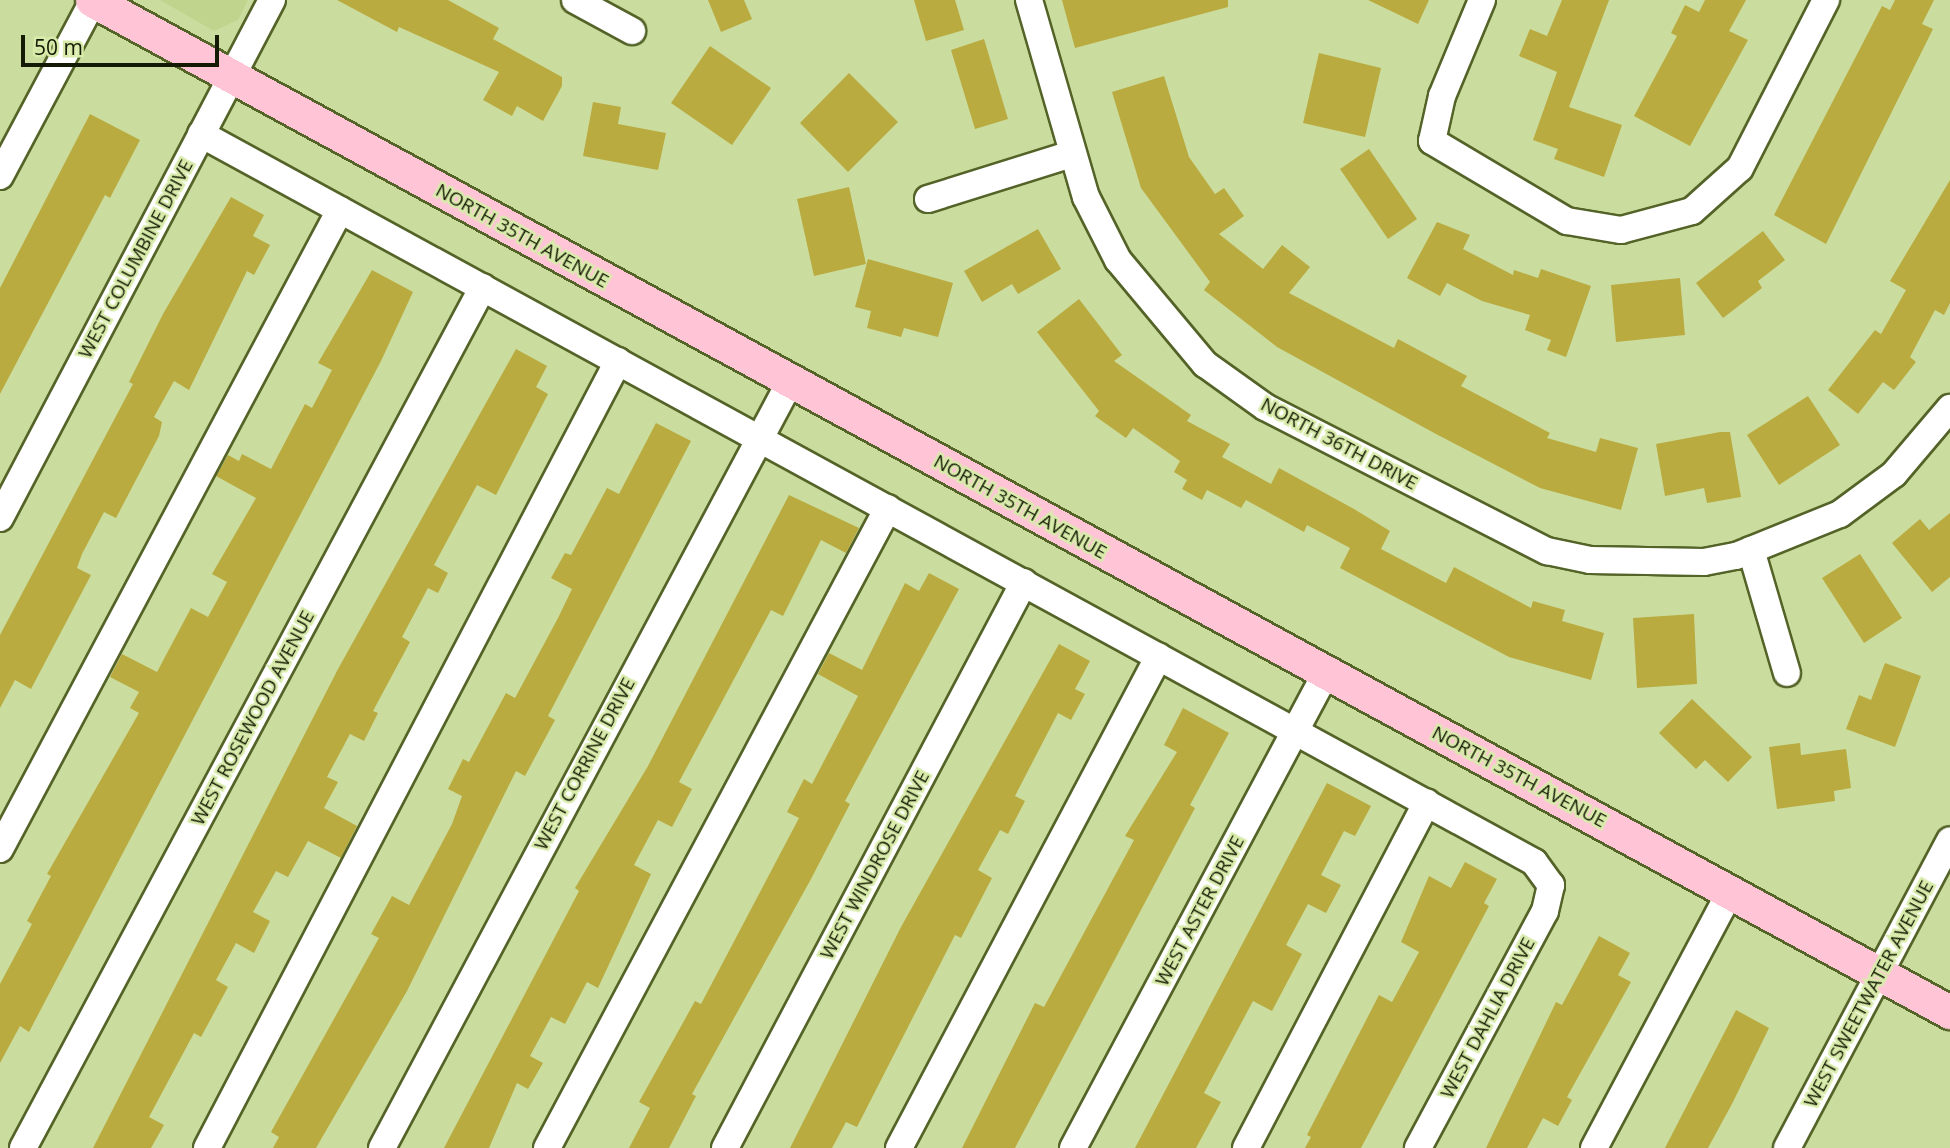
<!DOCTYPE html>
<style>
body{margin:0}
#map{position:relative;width:1950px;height:1148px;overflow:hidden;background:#cbdd9e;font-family:"Open Sans",sans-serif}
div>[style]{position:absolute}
.built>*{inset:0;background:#c0d48d}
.building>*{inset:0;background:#b9ab40}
.roads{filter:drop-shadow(2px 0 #546328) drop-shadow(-2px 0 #546328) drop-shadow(0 2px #546328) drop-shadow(0 -2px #546328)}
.minor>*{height:26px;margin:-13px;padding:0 13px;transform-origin:13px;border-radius:13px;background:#fff}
.major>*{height:33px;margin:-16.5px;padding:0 16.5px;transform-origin:16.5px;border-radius:16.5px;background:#ffc5d6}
span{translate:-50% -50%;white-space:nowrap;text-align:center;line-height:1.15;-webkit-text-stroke:5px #d8ebab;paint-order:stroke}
.street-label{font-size:19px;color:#141a03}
.scale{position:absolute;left:21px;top:35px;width:198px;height:32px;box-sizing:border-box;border:4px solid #141a03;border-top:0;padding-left:9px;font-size:21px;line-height:24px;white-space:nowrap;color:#141a03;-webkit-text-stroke:5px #d8ebab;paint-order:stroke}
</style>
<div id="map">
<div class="built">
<div style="clip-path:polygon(160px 0,248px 0,238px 20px,214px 31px)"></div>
</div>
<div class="building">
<div style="clip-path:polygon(337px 0,448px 0,499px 28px,493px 39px,562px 77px,562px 86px,543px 121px,517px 106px,512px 116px,483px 100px,499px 72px,399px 27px,397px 32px)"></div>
<div style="clip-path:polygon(708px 0,744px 0,752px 19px,721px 32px)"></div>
<div style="clip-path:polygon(914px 0,955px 0,964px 30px,926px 41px)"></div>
<div style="clip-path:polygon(1062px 0,1228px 0,1228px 7px,1075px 48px)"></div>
<div style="clip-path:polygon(1368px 0,1429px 0,1418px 24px)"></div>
<div style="clip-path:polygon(1562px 0,1609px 0,1569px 107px,1622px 125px,1604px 177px,1554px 159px,1558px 149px,1533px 140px,1557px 72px,1519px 56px,1530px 29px,1547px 36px)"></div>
<div style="clip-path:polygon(1705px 0,1746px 0,1729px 31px,1748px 40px,1690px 146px,1634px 116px,1677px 36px,1671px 33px,1685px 5px,1699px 12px)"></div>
<div style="clip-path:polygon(1895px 0,1934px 0,1922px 24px,1933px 29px,1826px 244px,1774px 215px,1882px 6px,1890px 10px)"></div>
<div style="clip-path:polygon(984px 39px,1008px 119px,975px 129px,951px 50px)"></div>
<div style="clip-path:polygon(710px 46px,771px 88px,732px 145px,671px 103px)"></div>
<div style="clip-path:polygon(1319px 53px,1381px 68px,1365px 137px,1303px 123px)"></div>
<div style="clip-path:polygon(849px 73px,898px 122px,848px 172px,800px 123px)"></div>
<div style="clip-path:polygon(1164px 76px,1189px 157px,1215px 194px,1224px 188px,1244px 216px,1219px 234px,1263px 269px,1282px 245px,1310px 267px,1289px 293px,1394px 348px,1398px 339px,1467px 376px,1461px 386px,1550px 433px,1547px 438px,1596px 452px,1600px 438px,1638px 448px,1621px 510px,1540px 488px,1436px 434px,1277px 347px,1204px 290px,1210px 282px,1141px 188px,1112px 92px)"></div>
<div style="clip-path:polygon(593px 102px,621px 107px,618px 124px,666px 133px,658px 170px,583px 156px)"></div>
<div style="clip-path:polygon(90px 114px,140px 140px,110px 198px,105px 195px,0 394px,0 288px)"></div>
<div style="clip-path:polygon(1369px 149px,1417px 219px,1388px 239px,1340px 169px)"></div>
<div style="clip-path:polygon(1950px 180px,1950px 303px,1944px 315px,1935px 310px,1910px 357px,1916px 362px,1894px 390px,1883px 382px,1858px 414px,1828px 390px,1875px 330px,1881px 334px,1906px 290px,1890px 281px)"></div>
<div style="clip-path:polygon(849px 187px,866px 264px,814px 276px,797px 199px)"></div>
<div style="clip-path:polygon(231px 197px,264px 215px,253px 236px,270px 245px,254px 275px,247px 271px,189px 390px,174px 381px,154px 417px,162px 422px,159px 436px,116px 518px,104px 512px,82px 554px,77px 568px,91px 575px,31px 689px,15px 680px,0 708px,0 635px,133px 384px,129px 382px,163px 314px)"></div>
<div style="clip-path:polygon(1437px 222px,1470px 235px,1463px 249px,1513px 275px,1514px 270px,1538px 278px,1541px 269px,1591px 286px,1566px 357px,1547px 350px,1551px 340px,1525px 330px,1530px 315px,1482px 301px,1447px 283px,1440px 296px,1407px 278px)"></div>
<div style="clip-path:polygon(1038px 229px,1061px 269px,1018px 294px,1012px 284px,982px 302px,964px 271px)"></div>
<div style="clip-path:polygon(1763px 231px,1785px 260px,1758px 281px,1762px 288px,1723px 318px,1696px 283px)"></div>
<div style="clip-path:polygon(868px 259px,953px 283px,938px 337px,904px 328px,901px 337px,867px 328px,871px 311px,855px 307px)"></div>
<div style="clip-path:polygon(372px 270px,413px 292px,381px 361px,29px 1032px,20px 1026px,0 1063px,0 984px,32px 924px,27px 921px,51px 876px,47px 874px,139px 713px,130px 708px,139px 692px,110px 677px,122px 654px,157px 672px,191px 608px,208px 617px,227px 582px,212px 574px,256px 498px,216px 476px,228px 455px,239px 461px,242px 454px,271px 469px,305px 404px,312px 408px,332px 370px,318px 363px)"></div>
<div style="clip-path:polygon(1680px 278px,1685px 335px,1616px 342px,1611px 285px)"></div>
<div style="clip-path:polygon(1079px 299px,1122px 355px,1114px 361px,1191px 415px,1187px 421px,1230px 444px,1222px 457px,1271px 484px,1279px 468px,1354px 509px,1390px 531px,1381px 549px,1446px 583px,1454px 567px,1531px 608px,1533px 601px,1565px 610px,1562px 621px,1604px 633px,1591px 680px,1509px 657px,1340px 568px,1350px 548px,1307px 525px,1304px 532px,1246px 500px,1241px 508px,1207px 490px,1202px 500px,1182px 489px,1187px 480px,1174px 472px,1180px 461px,1133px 428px,1126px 438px,1095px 416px,1099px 411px,1037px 332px)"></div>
<div style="clip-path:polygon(516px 349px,547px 366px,536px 387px,548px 394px,496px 495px,477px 485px,434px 565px,448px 573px,438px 593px,428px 588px,402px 637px,410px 642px,373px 711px,378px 713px,364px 741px,350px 734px,327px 777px,338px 782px,324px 808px,357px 826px,341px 858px,308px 841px,288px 877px,276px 871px,253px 912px,270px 921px,254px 953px,236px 943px,216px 980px,228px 987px,201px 1037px,194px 1033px,149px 1117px,164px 1125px,151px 1148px,93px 1148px,338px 669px)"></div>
<div style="clip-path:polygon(1808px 396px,1840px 445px,1779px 485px,1747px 435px)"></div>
<div style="clip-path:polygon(656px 423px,691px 441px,548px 716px,555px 720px,525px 776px,516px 771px,407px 991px,316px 1148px,273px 1148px,279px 1137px,271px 1132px,379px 938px,371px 934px,392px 896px,409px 905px,452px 824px,462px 796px,448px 789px,463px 759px,469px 762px,506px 693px,515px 698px,558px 618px,572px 589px,551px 578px,565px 553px,571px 555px,607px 488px,619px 494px)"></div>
<div style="clip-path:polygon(1720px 432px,1730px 432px,1741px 497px,1707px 503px,1704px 488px,1665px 496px,1656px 444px)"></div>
<div style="clip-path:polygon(789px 495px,859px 528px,846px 553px,821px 540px,783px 616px,771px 610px,679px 782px,692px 789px,672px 827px,658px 820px,634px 865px,651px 874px,598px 988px,587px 982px,565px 1024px,551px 1017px,530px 1056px,543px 1063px,528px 1089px,517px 1083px,489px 1148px,444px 1148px,579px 891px,575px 888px,648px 766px)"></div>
<div style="clip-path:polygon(1950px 513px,1950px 577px,1932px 592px,1892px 543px,1920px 519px,1929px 530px)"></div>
<div style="clip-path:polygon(1860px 554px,1902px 618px,1864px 643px,1822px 578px)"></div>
<div style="clip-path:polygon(929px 573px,959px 589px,845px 801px,850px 804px,811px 879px,692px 1094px,696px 1096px,669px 1148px,629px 1148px,650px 1108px,639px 1102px,695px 1001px,701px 1004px,799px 818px,787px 812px,804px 779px,812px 784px,858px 696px,818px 674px,829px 653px,862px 670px,905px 583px,919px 591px)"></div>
<div style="clip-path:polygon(1694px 614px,1697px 684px,1637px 688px,1633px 618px)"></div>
<div style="clip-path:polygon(1059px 644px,1090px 661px,1075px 689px,1085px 694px,1071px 720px,1058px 713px,1015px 796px,1025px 801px,1008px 834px,1000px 830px,978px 870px,992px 878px,961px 938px,955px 935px,857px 1127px,846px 1122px,832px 1148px,790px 1148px,901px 927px)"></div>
<div style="clip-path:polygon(1885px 663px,1921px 676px,1895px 747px,1846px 729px,1859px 695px,1871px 700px)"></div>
<div style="clip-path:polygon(1692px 699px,1752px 757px,1728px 782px,1705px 760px,1696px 769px,1659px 733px)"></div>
<div style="clip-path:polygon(1183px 708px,1229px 733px,1190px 805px,1195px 808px,1015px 1148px,962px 1148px,1035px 1003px,1044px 1007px,1134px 840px,1125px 836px,1177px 752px,1164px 745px)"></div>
<div style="clip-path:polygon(1800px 743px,1801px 755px,1846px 749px,1851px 788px,1834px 791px,1835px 801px,1777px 809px,1769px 747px)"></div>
<div style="clip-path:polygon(1327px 783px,1371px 806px,1355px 836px,1344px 831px,1321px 875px,1341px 885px,1326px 913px,1308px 904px,1286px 945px,1302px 954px,1272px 1011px,1253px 1001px,1204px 1093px,1221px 1102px,1196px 1148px,1135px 1148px)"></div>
<div style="clip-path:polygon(1465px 862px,1497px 879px,1484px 903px,1489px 906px,1361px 1148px,1305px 1148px,1311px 1137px,1307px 1135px,1379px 995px,1392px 1002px,1419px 952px,1401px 942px,1429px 876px,1451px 888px)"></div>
<div style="clip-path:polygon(1599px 936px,1630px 953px,1618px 975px,1631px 982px,1567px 1097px,1572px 1100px,1558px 1126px,1543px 1118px,1527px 1148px,1486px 1148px,1556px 1002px,1562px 1005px)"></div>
<div style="clip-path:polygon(1736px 1010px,1769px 1028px,1733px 1102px,1708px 1148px,1665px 1148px)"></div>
</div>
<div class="roads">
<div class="minor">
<div style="left:575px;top:0;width:65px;rotate:28.5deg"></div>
<div style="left:1029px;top:0;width:205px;rotate:73.9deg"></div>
<div style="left:1086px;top:197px;width:71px;rotate:63.1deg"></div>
<div style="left:1118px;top:260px;width:136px;rotate:50.1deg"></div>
<div style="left:1205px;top:364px;width:74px;rotate:35.6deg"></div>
<div style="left:1265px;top:407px;width:317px;rotate:27.1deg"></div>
<div style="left:1547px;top:551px;width:44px;rotate:11.8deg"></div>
<div style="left:1590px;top:560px;width:114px;rotate:1deg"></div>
<div style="left:1704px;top:562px;width:33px;rotate:-11deg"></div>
<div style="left:1736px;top:556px;width:112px;rotate:-22deg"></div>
<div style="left:1840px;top:514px;width:67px;rotate:-36.5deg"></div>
<div style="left:1894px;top:474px;width:87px;rotate:-49.7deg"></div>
<div style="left:1482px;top:0;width:104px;rotate:112.6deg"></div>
<div style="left:1442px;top:96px;width:46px;rotate:102.5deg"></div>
<div style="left:1432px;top:141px;width:157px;rotate:30.7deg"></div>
<div style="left:1567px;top:221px;width:55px;rotate:9.5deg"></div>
<div style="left:1621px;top:230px;width:73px;rotate:-15deg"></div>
<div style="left:1692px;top:211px;width:64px;rotate:-41.9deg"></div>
<div style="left:1740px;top:168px;width:189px;rotate:-62.9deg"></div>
<div style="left:201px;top:134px;width:1519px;rotate:28.64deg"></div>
<div style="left:1534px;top:862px;width:29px;rotate:54deg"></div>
<div style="left:1551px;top:885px;width:27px;rotate:103deg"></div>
<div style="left:1545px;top:911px;width:269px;rotate:118.2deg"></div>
<div style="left:0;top:176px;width:198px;rotate:-62deg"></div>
<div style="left:928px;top:199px;width:151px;rotate:-17.4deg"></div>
<div style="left:0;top:518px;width:585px;rotate:-62.3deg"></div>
<div style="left:1751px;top:550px;width:128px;rotate:73.7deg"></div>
<div style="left:0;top:849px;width:724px;rotate:-61.98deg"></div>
<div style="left:23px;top:1148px;width:976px;rotate:-61.89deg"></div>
<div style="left:207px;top:1148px;width:888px;rotate:-62.42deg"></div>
<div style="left:382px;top:1148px;width:868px;rotate:-61.96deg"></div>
<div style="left:547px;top:1148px;width:725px;rotate:-61.95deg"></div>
<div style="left:725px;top:1148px;width:640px;rotate:-62.15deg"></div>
<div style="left:899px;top:1148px;width:556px;rotate:-62.15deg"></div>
<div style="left:1073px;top:1148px;width:538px;rotate:-61.96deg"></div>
<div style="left:1246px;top:1148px;width:390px;rotate:-62.4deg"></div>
<div style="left:1594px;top:1148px;width:290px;rotate:-62deg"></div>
<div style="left:1787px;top:1148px;width:348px;rotate:-62.1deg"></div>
</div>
<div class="major">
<div style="left:92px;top:0;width:2116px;rotate:28.58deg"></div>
</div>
</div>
<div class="street-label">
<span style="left:522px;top:236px;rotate:29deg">NORTH 35TH AVENUE</span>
<span style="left:136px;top:259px;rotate:-62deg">WEST COLUMBINE DRIVE</span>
<span style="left:1339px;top:444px;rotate:28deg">NORTH 36TH DRIVE</span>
<span style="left:1020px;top:507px;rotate:29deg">NORTH 35TH AVENUE</span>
<span style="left:253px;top:718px;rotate:-62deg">WEST ROSEWOOD AVENUE</span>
<span style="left:585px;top:764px;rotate:-62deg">WEST CORRINE DRIVE</span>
<span style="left:1519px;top:777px;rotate:28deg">NORTH 35TH AVENUE</span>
<span style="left:875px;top:865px;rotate:-62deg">WEST WINDROSE DRIVE</span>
<span style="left:1200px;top:911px;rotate:-62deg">WEST ASTER DRIVE</span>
<span style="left:1869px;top:994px;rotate:-62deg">WEST SWEETWATER AVENUE</span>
<span style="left:1488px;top:1018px;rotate:-62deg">WEST DAHLIA DRIVE</span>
</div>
<div class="scale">50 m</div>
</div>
